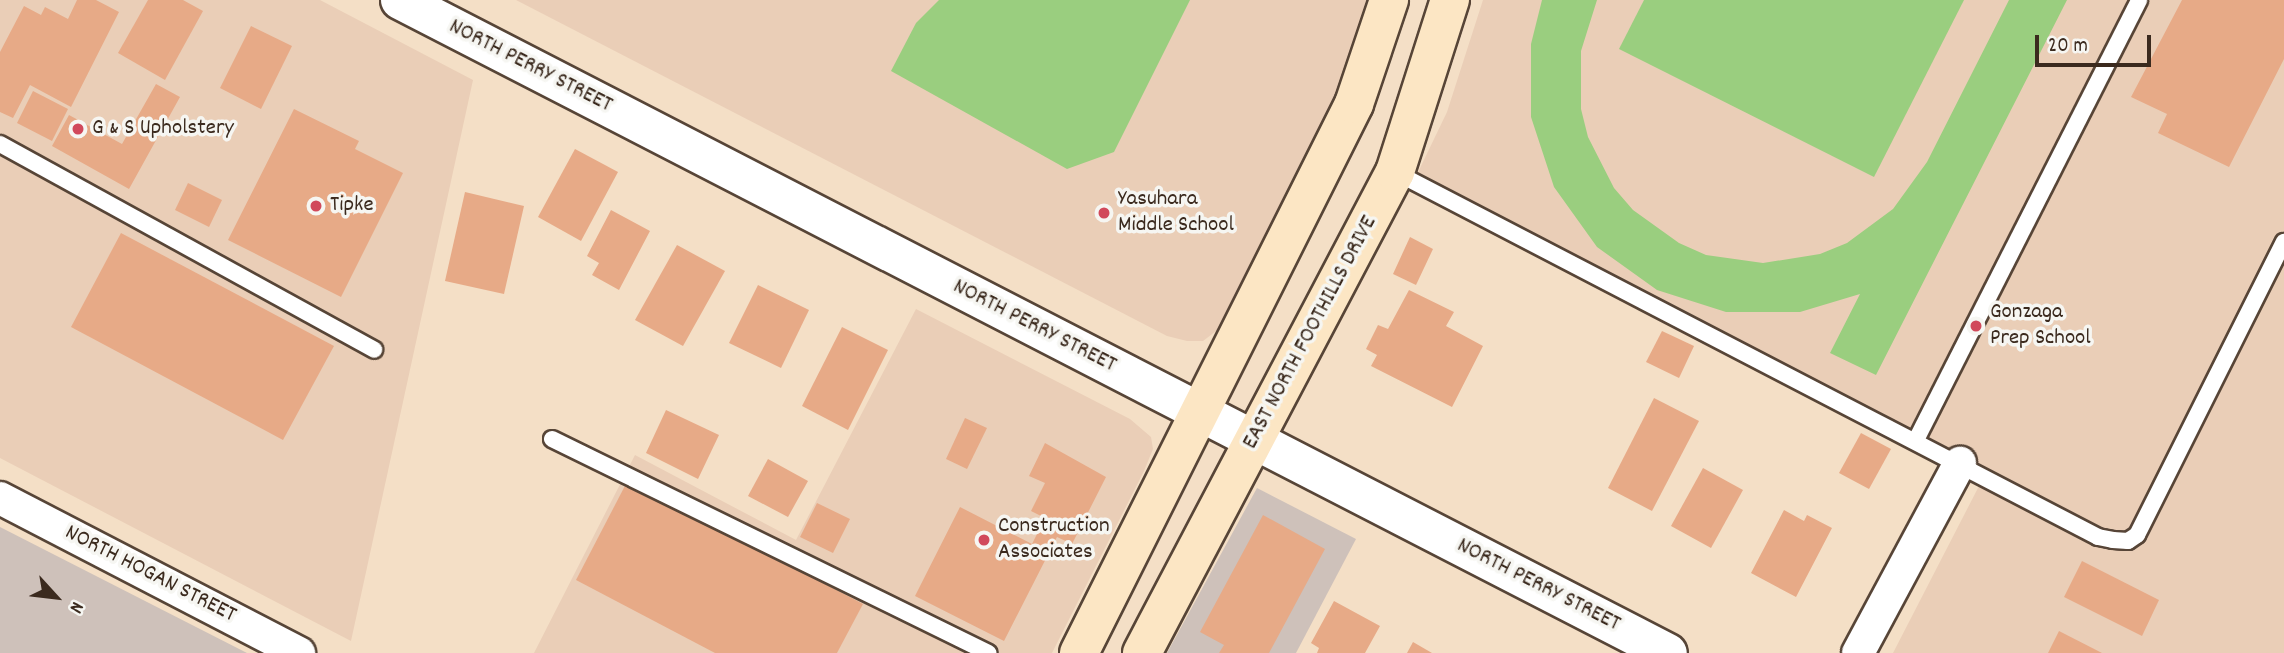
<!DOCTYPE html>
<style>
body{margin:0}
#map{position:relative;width:2284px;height:653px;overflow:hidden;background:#f4dfc6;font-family:Dekko,sans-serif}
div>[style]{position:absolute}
.built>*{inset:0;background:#eaceb7}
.industrial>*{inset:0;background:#cec1ba}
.green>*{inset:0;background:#9ace7f}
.building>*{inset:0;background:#e7aa87}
.roads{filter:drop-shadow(2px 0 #574537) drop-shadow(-2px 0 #574537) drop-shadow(0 2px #574537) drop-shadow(0 -2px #574537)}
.service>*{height:16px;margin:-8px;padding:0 8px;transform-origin:8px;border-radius:8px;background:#fff}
.minor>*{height:32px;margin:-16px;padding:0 16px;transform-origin:16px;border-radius:16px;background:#fff}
.tertiary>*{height:38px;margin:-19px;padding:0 19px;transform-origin:19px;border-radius:19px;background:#fff}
.secondary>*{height:38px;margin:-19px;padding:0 19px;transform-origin:19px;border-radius:19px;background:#fce6c4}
.dots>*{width:19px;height:19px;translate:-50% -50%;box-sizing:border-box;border:4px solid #f6f6f2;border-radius:50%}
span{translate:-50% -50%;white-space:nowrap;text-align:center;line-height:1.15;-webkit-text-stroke:7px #f6f6f2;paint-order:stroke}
.street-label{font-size:23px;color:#3b2a1e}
.poi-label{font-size:23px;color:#3b2a1e}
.left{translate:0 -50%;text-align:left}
.north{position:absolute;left:21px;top:562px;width:70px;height:70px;-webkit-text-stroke:5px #f6f6f2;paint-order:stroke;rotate:117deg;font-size:19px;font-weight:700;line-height:28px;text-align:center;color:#3b2a1e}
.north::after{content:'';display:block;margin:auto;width:24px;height:32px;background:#3b2a1e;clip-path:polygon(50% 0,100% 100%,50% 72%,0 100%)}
.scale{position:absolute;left:2035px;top:35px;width:116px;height:32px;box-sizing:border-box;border:4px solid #3b2a1e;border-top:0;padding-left:9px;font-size:21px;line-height:24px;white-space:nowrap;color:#3b2a1e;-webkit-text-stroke:5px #f6f6f2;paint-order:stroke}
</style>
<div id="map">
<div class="built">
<div style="clip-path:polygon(0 0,320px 0,473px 80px,351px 641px,0 458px)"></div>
<div style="clip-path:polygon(516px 0,1374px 0,1340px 98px,1220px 328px,1203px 341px,1187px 341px,1167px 336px)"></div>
<div style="clip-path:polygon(1483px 0,2284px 0,2284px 653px,1893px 653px,1979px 486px,1409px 191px,1447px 112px)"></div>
<div style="clip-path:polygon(916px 309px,1130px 419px,1151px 437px,1153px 449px,1144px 471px,1052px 653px,534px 653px,635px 455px,796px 540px)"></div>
</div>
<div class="industrial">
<div style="clip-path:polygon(1257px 488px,1356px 539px,1296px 653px,1167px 653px)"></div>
<div style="clip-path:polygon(0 527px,247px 653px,0 653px)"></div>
</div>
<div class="green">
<div style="clip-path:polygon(939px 0,1190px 0,1114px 152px,1067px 169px,891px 71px,916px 23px)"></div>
<div style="clip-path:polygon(1542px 0,1597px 0,1581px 51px,1581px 109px,1588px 137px,1614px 188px,1633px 210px,1679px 243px,1706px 255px,1763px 263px,1820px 254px,1847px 243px,1893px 209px,1927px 162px,2009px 0,2067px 0,1876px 375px,1830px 353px,1860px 294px,1800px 312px,1726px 312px,1657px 290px,1597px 247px,1554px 187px,1531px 117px,1531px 44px)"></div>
<div style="clip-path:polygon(1644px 0,1964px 0,1874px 177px,1619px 49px)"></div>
</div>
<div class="building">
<div style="clip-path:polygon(77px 0,96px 0,119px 12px,71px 107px,30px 85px,13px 118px,0 112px,0 52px,24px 6px,41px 15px,45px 7px,68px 19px)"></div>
<div style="clip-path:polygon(148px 0,183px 0,203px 11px,165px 80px,118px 53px)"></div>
<div style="clip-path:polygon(2182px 0,2284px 0,2284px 59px,2229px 167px,2158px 133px,2167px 114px,2131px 97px)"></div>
<div style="clip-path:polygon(251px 26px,292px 46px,261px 109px,220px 88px)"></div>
<div style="clip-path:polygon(156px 84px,180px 97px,129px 189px,52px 146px,69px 115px,122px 144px)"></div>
<div style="clip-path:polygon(33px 91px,68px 109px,52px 141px,17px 123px)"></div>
<div style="clip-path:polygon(294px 109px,359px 141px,355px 149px,403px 173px,341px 297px,228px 240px)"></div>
<div style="clip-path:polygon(575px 149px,618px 172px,581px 241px,538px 217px)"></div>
<div style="clip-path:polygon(188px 183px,222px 200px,209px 227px,175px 210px)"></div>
<div style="clip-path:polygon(465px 192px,524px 206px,504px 294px,445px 281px)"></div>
<div style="clip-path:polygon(611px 210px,650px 231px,619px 290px,592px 275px,599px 263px,587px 256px)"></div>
<div style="clip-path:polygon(121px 233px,334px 346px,283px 440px,71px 327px)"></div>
<div style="clip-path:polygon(1410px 237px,1433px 249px,1416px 285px,1393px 274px)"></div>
<div style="clip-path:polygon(677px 245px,725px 271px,683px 346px,635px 320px)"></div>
<div style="clip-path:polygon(758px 285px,809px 310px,781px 368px,729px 343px)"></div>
<div style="clip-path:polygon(1409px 290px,1454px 312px,1446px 326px,1483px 346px,1452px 407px,1371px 366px,1377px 355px,1366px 349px,1378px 325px,1388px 329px)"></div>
<div style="clip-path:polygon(842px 327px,888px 350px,848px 430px,802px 406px)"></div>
<div style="clip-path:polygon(1662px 331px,1694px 346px,1679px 378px,1646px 362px)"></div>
<div style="clip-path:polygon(1654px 398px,1699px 421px,1652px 511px,1608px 488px)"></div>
<div style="clip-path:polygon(666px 410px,719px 435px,698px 479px,646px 453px)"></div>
<div style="clip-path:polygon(965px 418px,987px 428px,967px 469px,946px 459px)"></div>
<div style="clip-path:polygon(1861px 433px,1891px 449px,1869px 489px,1839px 473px)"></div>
<div style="clip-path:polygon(1045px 443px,1106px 477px,1072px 544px,1057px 537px,1004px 641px,915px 596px,960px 507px,1032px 544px,1045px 518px,1031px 511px,1045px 483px,1029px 476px)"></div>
<div style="clip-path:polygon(768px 459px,808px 481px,788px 517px,748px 496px)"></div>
<div style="clip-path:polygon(1703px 468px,1743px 490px,1711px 548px,1671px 526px)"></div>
<div style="clip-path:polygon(628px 480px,863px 604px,837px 653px,715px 653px,576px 580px)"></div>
<div style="clip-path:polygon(817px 503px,850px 519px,833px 553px,800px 537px)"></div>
<div style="clip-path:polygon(1784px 510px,1804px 521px,1807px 515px,1832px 528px,1796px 597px,1751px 573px)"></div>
<div style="clip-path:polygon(1263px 515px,1325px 549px,1269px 653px,1219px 653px,1224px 645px,1200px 632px)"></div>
<div style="clip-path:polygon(2082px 561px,2159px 600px,2142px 636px,2064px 597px)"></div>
<div style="clip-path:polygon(1334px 601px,1380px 626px,1365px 653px,1317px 653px,1319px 648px,1311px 643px)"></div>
<div style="clip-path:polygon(2059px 631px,2102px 653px,2048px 653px)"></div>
<div style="clip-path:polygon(1413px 642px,1432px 653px,1407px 653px)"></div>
</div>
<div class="roads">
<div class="service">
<div style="left:0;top:144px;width:427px;rotate:28.8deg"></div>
<div style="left:1395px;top:172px;width:792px;rotate:27.44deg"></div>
<div style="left:2098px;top:537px;width:15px;rotate:11deg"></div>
<div style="left:2113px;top:540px;width:15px;rotate:4deg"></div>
<div style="left:2128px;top:541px;width:11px;rotate:-34deg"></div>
<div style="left:2137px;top:535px;width:328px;rotate:-63.4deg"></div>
<div style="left:552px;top:439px;width:486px;rotate:26.1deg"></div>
<div style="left:1916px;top:440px;width:493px;rotate:-63.1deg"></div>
</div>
<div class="minor">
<div style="left:0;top:498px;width:337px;rotate:27.4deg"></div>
<div style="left:1858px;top:653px;width:216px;rotate:-61.8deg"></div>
</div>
<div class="tertiary">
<div style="left:400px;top:0;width:1426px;rotate:27.25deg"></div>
</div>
<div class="secondary">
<div style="left:1079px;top:653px;width:614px;rotate:-63.39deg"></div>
<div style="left:1354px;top:104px;width:110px;rotate:-71.4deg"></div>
<div style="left:1142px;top:653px;width:543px;rotate:-62.26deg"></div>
<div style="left:1395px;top:172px;width:181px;rotate:-72.3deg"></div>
</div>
</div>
<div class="dots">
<div style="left:78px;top:129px;background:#d1495b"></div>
<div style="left:316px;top:206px;background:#d1495b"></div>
<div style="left:1104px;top:213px;background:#d1495b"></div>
<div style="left:1976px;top:326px;background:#d1495b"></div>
<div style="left:984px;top:540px;background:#d1495b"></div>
</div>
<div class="street-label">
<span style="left:530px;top:67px;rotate:27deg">NORTH PERRY STREET</span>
<span style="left:1034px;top:327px;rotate:27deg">NORTH PERRY STREET</span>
<span style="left:1311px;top:333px;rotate:-62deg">EAST NORTH FOOTHILLS DRIVE</span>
<span style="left:150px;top:575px;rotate:27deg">NORTH HOGAN STREET</span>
<span style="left:1538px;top:586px;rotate:27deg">NORTH PERRY STREET</span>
</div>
<div class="poi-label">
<span class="left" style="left:92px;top:129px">G &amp; S Upholstery</span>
<span class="left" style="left:1118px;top:213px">Yasuhara<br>Middle School</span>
<span class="left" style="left:330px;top:206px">Tipke</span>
<span class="left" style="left:1990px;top:326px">Gonzaga<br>Prep School</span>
<span class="left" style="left:998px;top:540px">Construction<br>Associates</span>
</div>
<div class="north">N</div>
<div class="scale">20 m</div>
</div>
